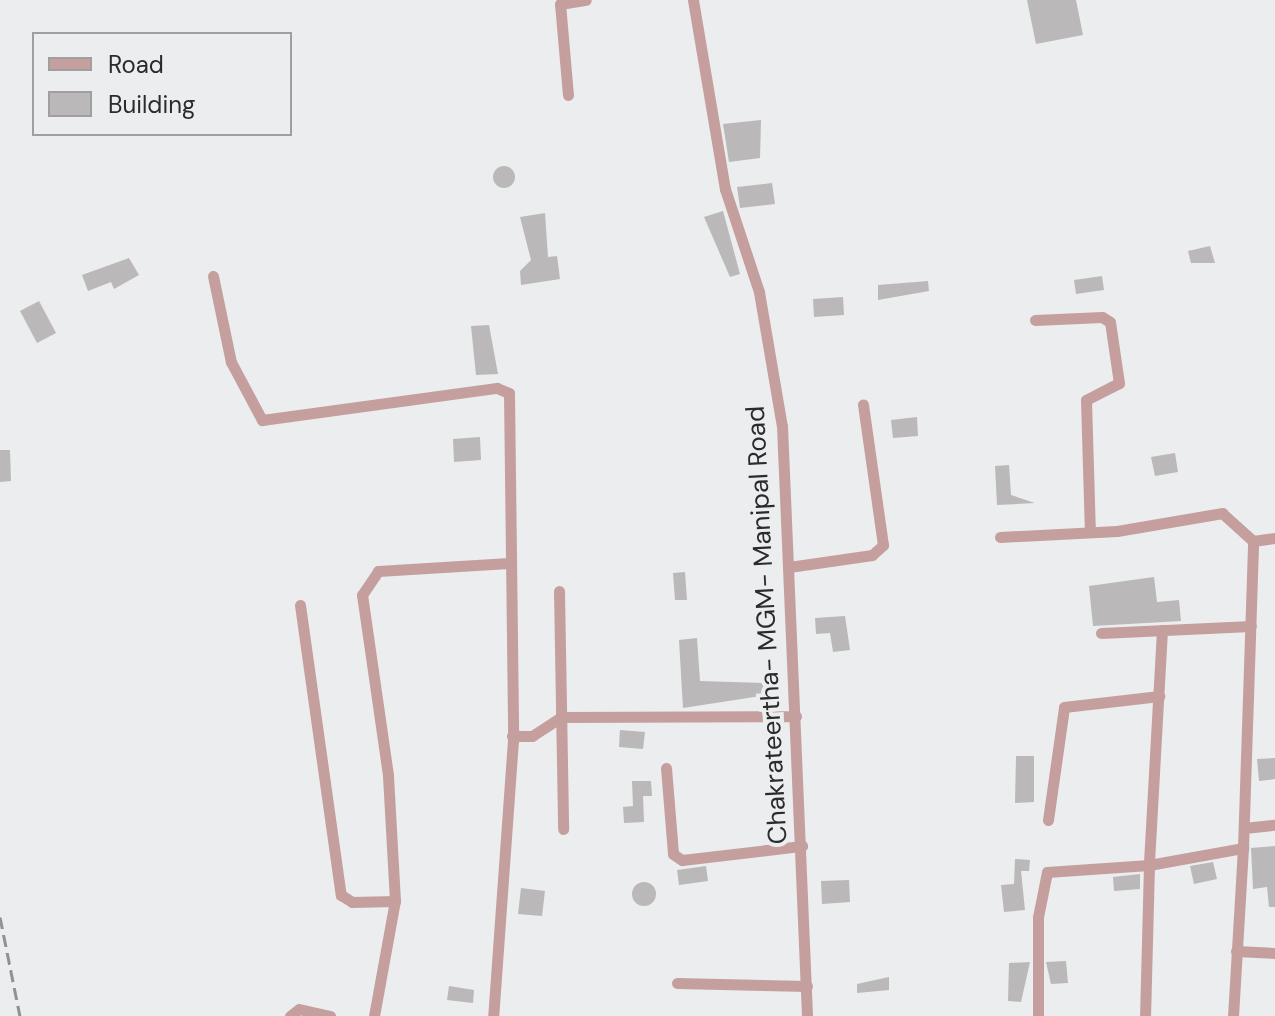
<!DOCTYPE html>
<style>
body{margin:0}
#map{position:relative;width:1275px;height:1016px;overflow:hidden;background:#ecedee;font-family:"DM Sans",sans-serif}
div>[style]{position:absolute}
.building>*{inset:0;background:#bab8b8}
.round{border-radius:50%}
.street>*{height:11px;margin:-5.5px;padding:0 5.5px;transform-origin:5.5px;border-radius:5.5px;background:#c59f9e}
.rail>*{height:3px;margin-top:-1.5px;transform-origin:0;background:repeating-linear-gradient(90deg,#919192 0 12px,transparent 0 18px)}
span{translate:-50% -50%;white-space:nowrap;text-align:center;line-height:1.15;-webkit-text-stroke:8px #ecedee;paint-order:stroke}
.street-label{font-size:26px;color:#2b2b2c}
.legend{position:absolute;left:32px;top:32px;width:260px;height:104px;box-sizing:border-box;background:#ecedee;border:2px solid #9f9fa0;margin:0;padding:10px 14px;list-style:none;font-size:24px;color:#2b2b2c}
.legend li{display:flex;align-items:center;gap:16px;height:40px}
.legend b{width:40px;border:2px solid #9f9fa0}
</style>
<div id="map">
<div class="building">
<div style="clip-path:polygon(1027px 0,1076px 0,1083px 35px,1036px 44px)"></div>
<div style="clip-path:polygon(761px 120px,760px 158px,729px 162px,723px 124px)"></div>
<div class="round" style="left:493px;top:166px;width:22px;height:22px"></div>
<div style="clip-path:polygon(772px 183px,775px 204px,740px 208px,737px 187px)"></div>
<div style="clip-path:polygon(723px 211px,740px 274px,730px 277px,704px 217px)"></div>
<div style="clip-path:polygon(545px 213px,548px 257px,557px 256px,560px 279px,521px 285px,520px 271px,531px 260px,520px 217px)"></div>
<div style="clip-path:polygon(1210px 246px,1215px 263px,1191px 263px,1188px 251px)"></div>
<div style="clip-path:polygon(129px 258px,139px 275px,114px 289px,111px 282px,88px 291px,82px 275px)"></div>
<div style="clip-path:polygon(1102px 276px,1104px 290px,1076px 294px,1074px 280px)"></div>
<div style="clip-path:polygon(928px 281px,929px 291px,878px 300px,878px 285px)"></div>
<div style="clip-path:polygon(843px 297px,844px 315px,814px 317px,813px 299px)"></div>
<div style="clip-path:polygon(39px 301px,56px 333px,37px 343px,20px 311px)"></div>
<div style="clip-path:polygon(489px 325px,498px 374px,476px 375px,471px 326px)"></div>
<div style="clip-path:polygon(917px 417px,918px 436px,893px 438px,891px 420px)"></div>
<div style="clip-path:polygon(480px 437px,481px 460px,454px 462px,453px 439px)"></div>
<div style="clip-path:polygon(0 450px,10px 450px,11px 481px,0 482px)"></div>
<div style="clip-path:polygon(1175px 453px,1178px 472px,1155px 476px,1151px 457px)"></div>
<div style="clip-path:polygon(1009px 465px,1011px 495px,1035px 503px,997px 505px,995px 466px)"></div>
<div style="clip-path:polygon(685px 572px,687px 600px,675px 600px,673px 573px)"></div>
<div style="clip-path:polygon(1154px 577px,1157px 602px,1179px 600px,1181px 621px,1093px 626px,1089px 586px)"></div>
<div style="clip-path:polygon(845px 616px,850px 650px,833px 652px,830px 633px,816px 634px,815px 618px)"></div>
<div style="clip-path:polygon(697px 638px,700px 681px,767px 683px,768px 695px,683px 708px,679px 640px)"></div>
<div style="clip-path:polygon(620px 730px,645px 732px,643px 749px,619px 747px)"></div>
<div style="clip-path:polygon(1016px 756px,1034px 756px,1034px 802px,1015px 803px)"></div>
<div style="clip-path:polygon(1275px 758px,1275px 779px,1259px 781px,1257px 759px)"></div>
<div style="clip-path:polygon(632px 781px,651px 781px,652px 796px,643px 796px,644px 822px,624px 823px,623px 807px,633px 806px)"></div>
<div style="clip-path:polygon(1275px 846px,1275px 907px,1269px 907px,1267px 887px,1253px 889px,1251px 848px)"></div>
<div style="clip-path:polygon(1015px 859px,1030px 860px,1029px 871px,1021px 871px,1025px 910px,1004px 912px,1001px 885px,1014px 884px)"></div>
<div style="clip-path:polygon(1213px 862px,1217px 879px,1194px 884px,1190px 866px)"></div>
<div style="clip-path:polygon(706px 866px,708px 881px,679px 885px,677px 870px)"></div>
<div style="clip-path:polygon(1140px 874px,1140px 889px,1114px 891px,1113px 877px)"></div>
<div style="clip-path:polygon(849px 880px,850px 902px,822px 904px,821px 881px)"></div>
<div class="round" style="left:632px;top:882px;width:24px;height:24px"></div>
<div style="clip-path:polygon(521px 888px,545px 891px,542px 916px,518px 914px)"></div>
<div style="clip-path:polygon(1066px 961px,1068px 983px,1051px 984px,1046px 962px)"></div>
<div style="clip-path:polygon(1030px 962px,1021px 1002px,1008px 1001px,1009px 963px)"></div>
<div style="clip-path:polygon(889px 977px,889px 990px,857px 993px,857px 984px)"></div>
<div style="clip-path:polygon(449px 986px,474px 990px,473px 1003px,447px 1000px)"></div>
</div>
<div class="street">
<div style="left:693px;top:0;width:192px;rotate:80.4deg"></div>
<div style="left:725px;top:189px;width:108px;rotate:71.7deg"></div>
<div style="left:759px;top:292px;width:136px;rotate:80.3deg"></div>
<div style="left:782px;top:426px;width:591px;rotate:87.57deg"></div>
<div style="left:568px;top:95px;width:91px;rotate:-95deg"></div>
<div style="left:560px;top:4px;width:26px;rotate:-9deg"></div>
<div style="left:213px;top:276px;width:88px;rotate:78.2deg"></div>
<div style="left:231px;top:362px;width:66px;rotate:61.9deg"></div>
<div style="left:262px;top:420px;width:237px;rotate:-7.8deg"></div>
<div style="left:497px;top:388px;width:13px;rotate:23deg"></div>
<div style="left:509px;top:393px;width:347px;rotate:89.3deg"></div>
<div style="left:513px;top:740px;width:277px;rotate:94.1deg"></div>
<div style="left:1035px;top:320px;width:67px;rotate:-2.6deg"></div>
<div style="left:1102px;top:317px;width:9px;rotate:32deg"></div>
<div style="left:1110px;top:322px;width:62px;rotate:81.6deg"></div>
<div style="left:1119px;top:383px;width:37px;rotate:153deg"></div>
<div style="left:1086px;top:400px;width:132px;rotate:88.3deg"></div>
<div style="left:1000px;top:537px;width:117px;rotate:-2.9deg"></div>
<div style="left:1117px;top:531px;width:107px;rotate:-9.7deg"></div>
<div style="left:1222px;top:513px;width:42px;rotate:42.1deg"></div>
<div style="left:789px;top:567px;width:84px;rotate:-8.2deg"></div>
<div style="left:872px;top:555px;width:15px;rotate:-42deg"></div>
<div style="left:883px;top:545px;width:142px;rotate:-98.1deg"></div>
<div style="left:559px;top:591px;width:238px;rotate:89deg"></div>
<div style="left:300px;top:605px;width:293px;rotate:82deg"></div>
<div style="left:341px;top:895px;width:13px;rotate:32deg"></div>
<div style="left:352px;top:902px;width:43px;rotate:-1.3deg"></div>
<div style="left:1162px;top:630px;width:235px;rotate:93.2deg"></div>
<div style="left:1149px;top:865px;width:96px;rotate:-10.3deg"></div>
<div style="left:1243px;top:848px;width:168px;rotate:93.4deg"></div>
<div style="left:1101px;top:633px;width:150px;rotate:-2.7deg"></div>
<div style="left:512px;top:736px;width:20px"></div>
<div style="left:532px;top:736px;width:35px;rotate:-33deg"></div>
<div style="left:561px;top:717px;width:235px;rotate:-0.2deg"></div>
<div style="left:666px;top:768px;width:86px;rotate:85.3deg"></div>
<div style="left:673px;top:854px;width:11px;rotate:34deg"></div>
<div style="left:682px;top:860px;width:121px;rotate:-6.7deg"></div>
<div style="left:1048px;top:820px;width:114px;rotate:-81.9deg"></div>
<div style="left:1064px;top:707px;width:96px;rotate:-6.6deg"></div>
<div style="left:1244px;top:828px;width:31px;rotate:-6deg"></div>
<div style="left:1243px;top:848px;width:307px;rotate:-88.1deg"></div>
<div style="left:1253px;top:541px;width:22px;rotate:-8deg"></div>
<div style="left:1236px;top:951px;width:39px;rotate:3deg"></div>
<div style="left:677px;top:983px;width:130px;rotate:1.3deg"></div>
<div style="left:290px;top:1016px;width:11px;rotate:-38deg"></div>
<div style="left:299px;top:1009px;width:32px;rotate:13deg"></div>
<div style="left:374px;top:1016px;width:117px;rotate:-79.7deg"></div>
<div style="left:395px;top:901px;width:126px;rotate:-93.2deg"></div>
<div style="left:388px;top:775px;width:182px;rotate:-98.2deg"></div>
<div style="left:362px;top:595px;width:29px;rotate:-56deg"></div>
<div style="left:378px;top:571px;width:131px;rotate:-3.5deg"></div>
<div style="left:1038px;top:1016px;width:99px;rotate:-90deg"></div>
<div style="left:1038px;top:917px;width:46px;rotate:-78.7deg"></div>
<div style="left:1047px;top:872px;width:102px;rotate:-3.9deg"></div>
<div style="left:1149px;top:865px;width:151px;rotate:91.5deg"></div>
</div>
<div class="rail">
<div style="left:0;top:917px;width:101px;rotate:78.6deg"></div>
</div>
<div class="street-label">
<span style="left:767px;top:625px;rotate:-93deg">Chakrateertha- MGM- Manipal Road</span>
</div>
<ul class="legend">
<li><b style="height:10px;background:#c59f9e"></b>Road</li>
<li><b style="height:22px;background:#bab8b8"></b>Building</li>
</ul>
</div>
